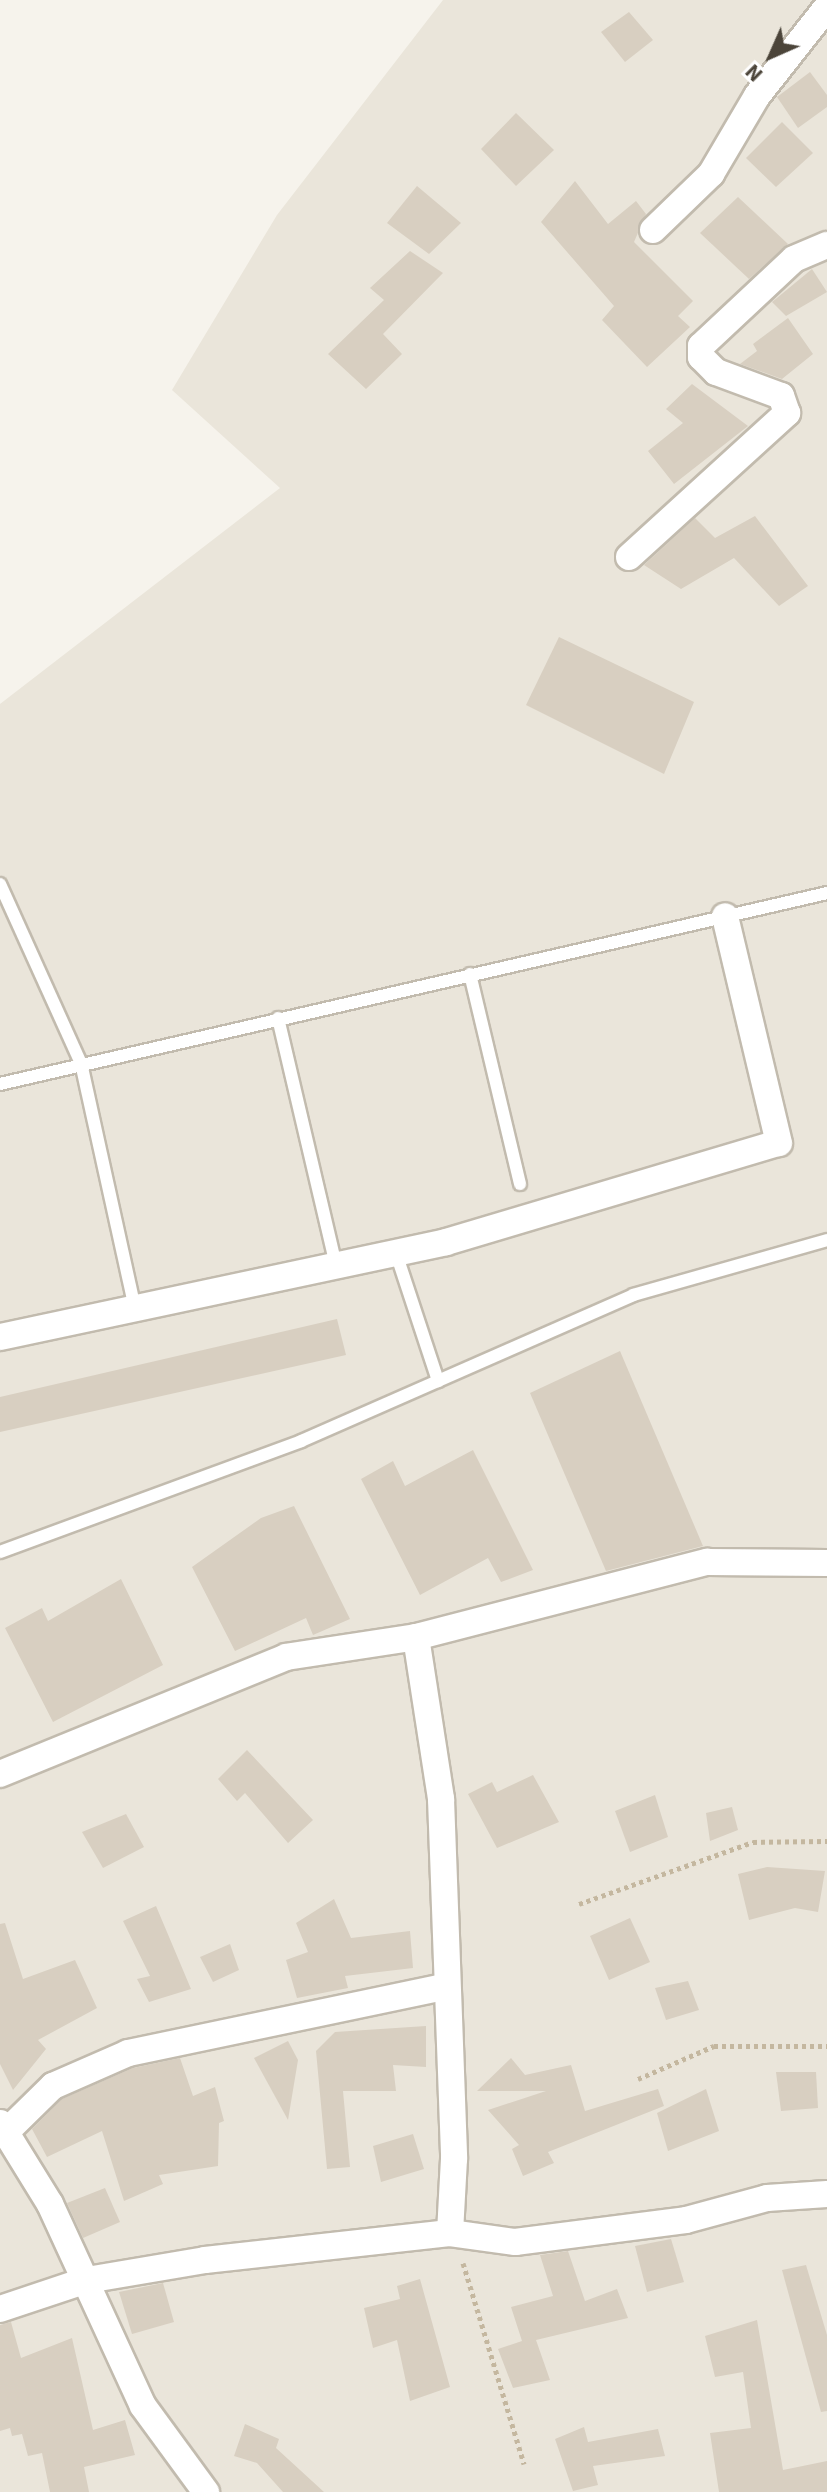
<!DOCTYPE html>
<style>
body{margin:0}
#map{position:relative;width:827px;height:2492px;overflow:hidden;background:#f6f3ec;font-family:"Source Sans 3",sans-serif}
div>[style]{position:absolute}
.residential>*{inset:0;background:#eae5da}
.building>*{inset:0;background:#d8cfc1}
.path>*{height:5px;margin-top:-2.5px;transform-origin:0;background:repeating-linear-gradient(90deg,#c4b79f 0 4px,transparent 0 8px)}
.roads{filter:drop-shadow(2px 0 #c2bbae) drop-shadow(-2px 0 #c2bbae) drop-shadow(0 2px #c2bbae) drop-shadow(0 -2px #c2bbae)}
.service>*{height:12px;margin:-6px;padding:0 6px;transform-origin:6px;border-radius:6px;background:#fff}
.minor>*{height:26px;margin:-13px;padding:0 13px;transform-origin:13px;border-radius:13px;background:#fff}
span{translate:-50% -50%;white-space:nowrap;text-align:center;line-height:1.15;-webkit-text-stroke:6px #fff;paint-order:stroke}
.north{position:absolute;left:731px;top:16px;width:80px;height:80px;-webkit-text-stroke:6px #fff;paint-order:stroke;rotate:225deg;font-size:22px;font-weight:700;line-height:32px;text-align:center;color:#4b4439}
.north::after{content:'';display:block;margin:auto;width:28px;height:36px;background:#4b4439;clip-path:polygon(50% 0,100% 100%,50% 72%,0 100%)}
</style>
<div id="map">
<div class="residential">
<div style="clip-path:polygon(443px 0,827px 0,827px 2492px,0 2492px,0 704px,280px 488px,172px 390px,277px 215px)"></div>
</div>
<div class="building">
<div style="clip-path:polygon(629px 12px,653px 40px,625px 62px,601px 32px)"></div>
<div style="clip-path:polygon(810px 72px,827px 95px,827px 107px,798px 128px,777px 97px)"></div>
<div style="clip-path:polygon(516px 113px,554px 150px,516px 186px,481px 149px)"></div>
<div style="clip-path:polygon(782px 122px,813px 153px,776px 187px,746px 158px)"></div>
<div style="clip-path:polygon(575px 181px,608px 224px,636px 201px,646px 214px,634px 242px,693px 301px,678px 316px,690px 327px,647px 367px,602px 320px,614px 306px,541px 222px)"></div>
<div style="clip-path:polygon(417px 186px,461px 223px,429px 254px,387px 223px)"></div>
<div style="clip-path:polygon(738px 197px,788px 244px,749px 279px,700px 233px)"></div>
<div style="clip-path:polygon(410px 251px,443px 273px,383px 334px,402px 354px,366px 389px,328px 354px,384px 300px,370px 288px)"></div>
<div style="clip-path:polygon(812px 269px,827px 292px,786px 316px,772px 302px)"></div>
<div style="clip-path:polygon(788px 318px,813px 354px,782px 379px,740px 364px,757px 351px,753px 344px)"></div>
<div style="clip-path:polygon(692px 384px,748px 426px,674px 484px,648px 451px,683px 423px,666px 409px)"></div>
<div style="clip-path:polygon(755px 516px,808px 586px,779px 606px,734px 558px,681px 589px,644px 565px,695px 518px,715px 538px)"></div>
<div style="clip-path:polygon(559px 637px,694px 702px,664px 774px,526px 705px)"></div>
<div style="clip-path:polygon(337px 1319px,346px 1355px,0 1432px,0 1397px)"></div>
<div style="clip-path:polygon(620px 1351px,703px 1546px,606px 1571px,530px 1393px)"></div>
<div style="clip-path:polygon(473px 1450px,533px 1570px,501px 1582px,488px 1558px,420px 1595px,361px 1479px,393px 1461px,405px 1486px)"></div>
<div style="clip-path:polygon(294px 1506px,350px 1619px,313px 1635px,306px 1618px,235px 1651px,192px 1567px,261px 1518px)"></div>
<div style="clip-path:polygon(121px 1579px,163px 1665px,53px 1722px,5px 1628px,42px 1608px,48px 1621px)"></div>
<div style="clip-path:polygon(247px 1750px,313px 1820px,288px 1843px,245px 1793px,237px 1801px,218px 1779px)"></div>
<div style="clip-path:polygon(533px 1775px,559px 1822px,497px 1848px,468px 1794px,492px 1782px,497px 1792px)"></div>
<div style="clip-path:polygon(655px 1795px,668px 1837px,630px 1852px,615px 1811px)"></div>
<div style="clip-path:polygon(732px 1807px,738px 1830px,710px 1841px,706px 1813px)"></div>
<div style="clip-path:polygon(126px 1814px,144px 1847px,103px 1868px,82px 1832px)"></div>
<div style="clip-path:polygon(767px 1867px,825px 1871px,818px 1912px,795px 1908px,749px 1920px,738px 1874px)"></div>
<div style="clip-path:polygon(334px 1899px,351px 1938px,410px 1931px,413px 1968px,345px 1976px,348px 1988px,297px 1998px,286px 1960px,308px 1952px,296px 1923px)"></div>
<div style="clip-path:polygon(156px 1906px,191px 1989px,149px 2002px,137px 1979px,150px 1976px,123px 1921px)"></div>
<div style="clip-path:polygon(630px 1918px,650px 1962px,609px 1980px,590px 1936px)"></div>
<div style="clip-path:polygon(5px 1923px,23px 1979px,75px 1960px,97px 2008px,38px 2040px,46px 2049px,13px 2090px,0 2064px,0 1924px)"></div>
<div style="clip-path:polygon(230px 1944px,239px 1970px,213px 1982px,200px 1957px)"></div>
<div style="clip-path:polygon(688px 1981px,699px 2010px,666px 2020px,655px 1988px)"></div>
<div style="clip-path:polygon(426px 2026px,426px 2067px,393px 2065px,396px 2091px,343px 2091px,350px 2167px,327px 2169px,316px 2051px,335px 2032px)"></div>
<div style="clip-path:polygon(288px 2041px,298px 2060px,288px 2120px,254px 2058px)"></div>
<div style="clip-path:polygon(180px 2058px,193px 2096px,215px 2087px,224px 2121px,219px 2123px,218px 2166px,159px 2175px,163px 2184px,124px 2201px,102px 2131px,47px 2157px,32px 2129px,62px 2099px,133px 2068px)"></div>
<div style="clip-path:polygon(511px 2058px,525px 2075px,571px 2065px,585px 2111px,658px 2089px,664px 2106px,548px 2152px,554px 2163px,523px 2176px,512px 2149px,519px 2145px,488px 2110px,546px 2091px,477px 2091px)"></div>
<div style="clip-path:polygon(776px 2072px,816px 2072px,818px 2108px,781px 2111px)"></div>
<div style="clip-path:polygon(706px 2089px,719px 2131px,668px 2151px,657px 2113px)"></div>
<div style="clip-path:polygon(413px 2134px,424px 2169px,381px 2182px,373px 2146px)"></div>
<div style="clip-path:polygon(105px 2188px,120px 2222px,83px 2238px,67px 2203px)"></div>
<div style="clip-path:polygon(671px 2239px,684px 2282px,647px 2292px,635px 2246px)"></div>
<div style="clip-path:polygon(568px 2251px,585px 2301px,617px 2289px,628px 2318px,536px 2340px,550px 2380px,513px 2388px,498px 2349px,522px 2341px,511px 2307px,553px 2296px,540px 2255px)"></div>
<div style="clip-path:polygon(806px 2265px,827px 2335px,827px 2411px,821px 2412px,782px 2270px)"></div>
<div style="clip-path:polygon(420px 2279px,450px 2387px,410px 2401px,397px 2340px,373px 2348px,364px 2308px,400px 2299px,397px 2286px)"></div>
<div style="clip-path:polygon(163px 2283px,174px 2322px,132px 2334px,119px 2292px)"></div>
<div style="clip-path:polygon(757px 2320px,783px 2470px,827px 2461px,827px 2492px,719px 2492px,710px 2433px,751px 2428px,743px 2372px,715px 2377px,705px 2336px)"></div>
<div style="clip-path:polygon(11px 2322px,21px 2358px,72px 2338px,93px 2430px,125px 2420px,135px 2455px,84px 2467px,89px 2492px,50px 2492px,42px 2453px,28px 2456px,22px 2434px,12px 2436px,10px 2428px,0 2431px,0 2325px)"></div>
<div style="clip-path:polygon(245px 2424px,279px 2439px,276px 2448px,324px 2492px,283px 2492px,257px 2463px,234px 2456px)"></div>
<div style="clip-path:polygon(584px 2427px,588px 2442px,658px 2429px,665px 2456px,593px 2466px,598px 2485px,573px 2491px,555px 2439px)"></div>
</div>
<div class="path">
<div style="left:579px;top:1904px;width:185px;rotate:-19.6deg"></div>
<div style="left:753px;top:1842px;width:74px;rotate:-0.8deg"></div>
<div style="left:638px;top:2079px;width:83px;rotate:-23.5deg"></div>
<div style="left:714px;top:2046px;width:113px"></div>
<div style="left:463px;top:2263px;width:210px;rotate:73.1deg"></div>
</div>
<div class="roads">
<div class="service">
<div style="left:0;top:884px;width:196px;rotate:65.7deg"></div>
<div style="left:81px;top:1063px;width:252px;rotate:77.6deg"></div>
<div style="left:470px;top:974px;width:216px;rotate:76.6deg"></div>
<div style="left:278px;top:1018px;width:254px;rotate:76.8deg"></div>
<div style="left:0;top:1084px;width:849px;rotate:-13deg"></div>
<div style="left:396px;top:1253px;width:135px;rotate:71.8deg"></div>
<div style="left:0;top:1552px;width:321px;rotate:-20.2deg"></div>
<div style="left:301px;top:1441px;width:363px;rotate:-23.7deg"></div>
<div style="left:633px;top:1295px;width:202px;rotate:-15.8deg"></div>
</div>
<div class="minor">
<div style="left:653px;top:230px;width:81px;rotate:-44deg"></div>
<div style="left:711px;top:174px;width:91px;rotate:-59.5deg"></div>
<div style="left:757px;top:96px;width:113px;rotate:-51.8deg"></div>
<div style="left:629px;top:557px;width:214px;rotate:-42.3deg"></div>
<div style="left:787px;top:413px;width:18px;rotate:-109deg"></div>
<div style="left:781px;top:396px;width:69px;rotate:-159.7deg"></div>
<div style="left:716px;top:372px;width:21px;rotate:-135deg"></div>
<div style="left:701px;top:357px;width:11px;rotate:-90deg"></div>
<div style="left:701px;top:346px;width:127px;rotate:-43.1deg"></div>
<div style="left:794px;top:259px;width:36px;rotate:-23deg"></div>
<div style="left:0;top:1337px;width:456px;rotate:-12deg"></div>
<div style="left:446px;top:1242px;width:347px;rotate:-16.6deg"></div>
<div style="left:779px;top:1143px;width:233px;rotate:-103.4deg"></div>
<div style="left:416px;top:1637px;width:164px;rotate:81.2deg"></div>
<div style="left:441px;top:1799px;width:360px;rotate:87.9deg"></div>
<div style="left:454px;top:2159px;width:74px;rotate:93.1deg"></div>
<div style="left:0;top:1774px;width:309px;rotate:-22.2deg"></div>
<div style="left:286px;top:1657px;width:132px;rotate:-8.7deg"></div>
<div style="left:416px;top:1637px;width:301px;rotate:-14.5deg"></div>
<div style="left:707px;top:1562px;width:120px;rotate:0.5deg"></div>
<div style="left:0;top:2123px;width:95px;rotate:58.3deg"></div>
<div style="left:50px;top:2204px;width:222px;rotate:65.3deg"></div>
<div style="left:143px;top:2406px;width:107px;rotate:53.8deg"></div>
<div style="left:6px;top:2132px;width:66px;rotate:-44.4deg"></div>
<div style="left:53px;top:2086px;width:82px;rotate:-23.7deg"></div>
<div style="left:128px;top:2053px;width:324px;rotate:-11.8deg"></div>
<div style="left:0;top:2309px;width:92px;rotate:-18.4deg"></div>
<div style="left:87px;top:2280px;width:120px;rotate:-9.6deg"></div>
<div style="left:205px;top:2260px;width:246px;rotate:-6.3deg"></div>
<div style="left:450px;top:2233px;width:66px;rotate:7.9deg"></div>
<div style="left:515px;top:2242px;width:172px;rotate:-7.3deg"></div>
<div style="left:686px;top:2220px;width:84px;rotate:-15.2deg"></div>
<div style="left:767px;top:2198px;width:60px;rotate:-3.8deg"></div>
</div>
</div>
<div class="north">N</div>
</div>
